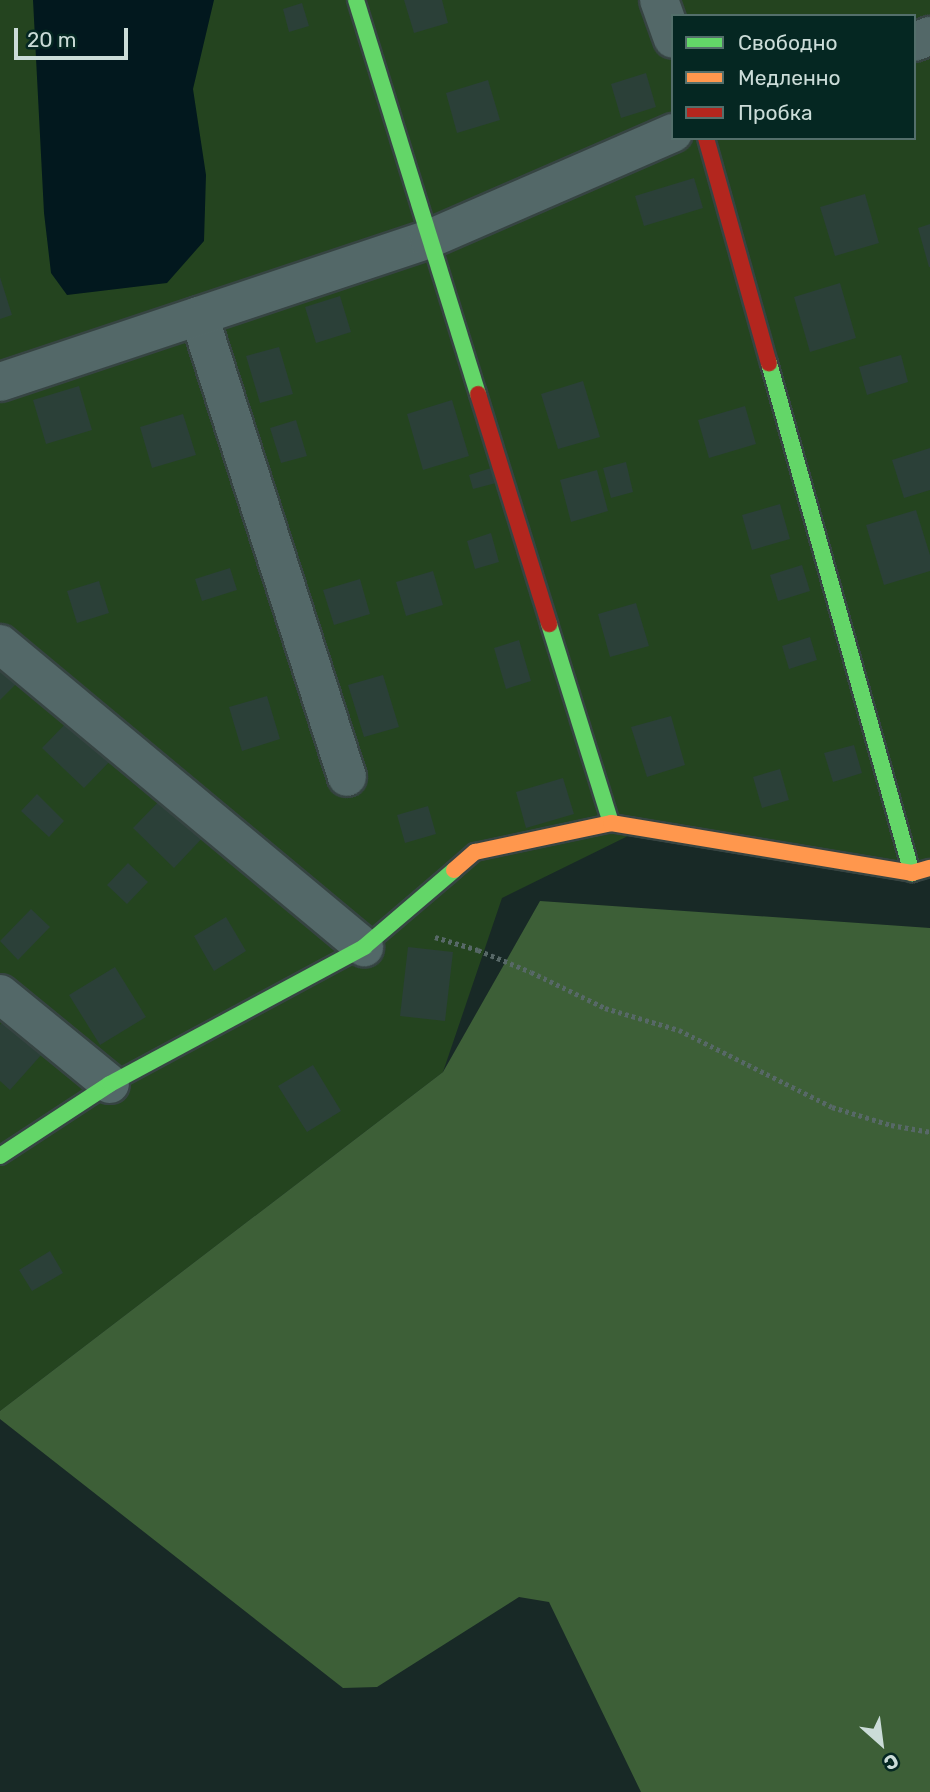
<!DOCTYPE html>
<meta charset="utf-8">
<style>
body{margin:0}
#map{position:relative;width:930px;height:1792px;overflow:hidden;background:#182926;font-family:Rubik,sans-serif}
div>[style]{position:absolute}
.green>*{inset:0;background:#24441f}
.forest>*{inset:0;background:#3d5f37}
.water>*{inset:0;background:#02181e}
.building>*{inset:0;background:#2b4038}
.path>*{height:4.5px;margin-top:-2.25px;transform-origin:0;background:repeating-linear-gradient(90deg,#576867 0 3.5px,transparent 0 7px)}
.roads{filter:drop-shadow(2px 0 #364442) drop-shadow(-2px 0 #364442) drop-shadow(0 2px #364442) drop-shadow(0 -2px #364442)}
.street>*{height:38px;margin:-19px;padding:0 19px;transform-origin:19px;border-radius:19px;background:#536868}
.fast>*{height:16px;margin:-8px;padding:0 8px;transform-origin:8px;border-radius:8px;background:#63d668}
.slow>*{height:16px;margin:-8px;padding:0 8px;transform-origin:8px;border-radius:8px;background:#ff974d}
.jam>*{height:16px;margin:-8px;padding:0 8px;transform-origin:8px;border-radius:8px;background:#b3261e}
span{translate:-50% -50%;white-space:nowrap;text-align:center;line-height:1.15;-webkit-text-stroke:5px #052722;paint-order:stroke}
.legend{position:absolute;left:671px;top:14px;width:245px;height:126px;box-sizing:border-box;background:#052722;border:2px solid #546f6b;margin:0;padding:9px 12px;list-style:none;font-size:21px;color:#cbdcd8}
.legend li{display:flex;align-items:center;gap:14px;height:35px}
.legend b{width:35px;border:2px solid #546f6b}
.north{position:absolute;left:846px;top:1708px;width:70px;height:70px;-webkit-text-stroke:5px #052722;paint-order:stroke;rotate:152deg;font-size:19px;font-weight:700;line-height:28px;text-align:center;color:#cbdcd8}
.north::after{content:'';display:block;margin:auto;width:24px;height:32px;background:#cbdcd8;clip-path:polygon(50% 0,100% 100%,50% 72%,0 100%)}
.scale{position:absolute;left:14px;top:28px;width:114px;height:32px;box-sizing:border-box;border:4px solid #cbdcd8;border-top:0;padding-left:9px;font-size:21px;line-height:24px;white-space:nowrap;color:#cbdcd8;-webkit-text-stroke:5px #052722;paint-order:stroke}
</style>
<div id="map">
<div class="green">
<div style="clip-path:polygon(evenodd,0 0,930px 0,930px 868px,628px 836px,502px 898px,443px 1072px,0 1411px,0 0,673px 16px,914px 16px,914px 138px,673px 138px,673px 16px)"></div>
</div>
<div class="forest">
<div style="clip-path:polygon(540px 901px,930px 928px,930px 1792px,641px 1792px,549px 1602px,519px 1597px,377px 1687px,343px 1688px,0 1419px,0 1411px,443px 1072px)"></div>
</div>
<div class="water">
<div style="clip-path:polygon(33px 0,214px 0,193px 89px,206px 175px,204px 241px,167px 283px,67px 295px,51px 273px,44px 213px)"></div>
</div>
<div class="building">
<div style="clip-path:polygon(404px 0,442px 0,448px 23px,414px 33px)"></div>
<div style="clip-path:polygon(302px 3px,309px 26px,289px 32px,283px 9px)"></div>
<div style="clip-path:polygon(646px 73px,656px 107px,621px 118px,611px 84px)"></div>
<div style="clip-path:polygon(488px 80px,500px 120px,457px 133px,446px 93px)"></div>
<div style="clip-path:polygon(694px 178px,703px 208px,644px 226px,635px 196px)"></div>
<div style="clip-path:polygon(865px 194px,879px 243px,835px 256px,820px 207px)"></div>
<div style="clip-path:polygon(930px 224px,930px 267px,929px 267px,918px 228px)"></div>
<div style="clip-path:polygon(0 277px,12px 315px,0 319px)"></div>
<div style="clip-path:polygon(840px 283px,856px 338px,810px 352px,794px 297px)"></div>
<div style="clip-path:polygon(340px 296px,351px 332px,316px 343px,305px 307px)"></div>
<div style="clip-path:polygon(279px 347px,293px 394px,260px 403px,246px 356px)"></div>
<div style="clip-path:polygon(901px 355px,908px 382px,867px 395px,859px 367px)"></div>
<div style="clip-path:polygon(583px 381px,600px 437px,558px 449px,541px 394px)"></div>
<div style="clip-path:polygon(79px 386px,92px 430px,46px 444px,33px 400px)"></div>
<div style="clip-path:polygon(452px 400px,469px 456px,423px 470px,407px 414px)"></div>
<div style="clip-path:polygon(745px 406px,756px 444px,709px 458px,698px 420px)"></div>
<div style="clip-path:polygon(183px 414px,196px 455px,152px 468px,140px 427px)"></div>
<div style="clip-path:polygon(296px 420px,307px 456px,281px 463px,270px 428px)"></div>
<div style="clip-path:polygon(930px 448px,930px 490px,904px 498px,892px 460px)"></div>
<div style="clip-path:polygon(626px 462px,633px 492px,611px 498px,603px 468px)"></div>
<div style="clip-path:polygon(491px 468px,496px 483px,473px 489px,469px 475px)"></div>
<div style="clip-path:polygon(597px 470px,608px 511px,571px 522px,560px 480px)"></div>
<div style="clip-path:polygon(780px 504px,790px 539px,752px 550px,742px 515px)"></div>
<div style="clip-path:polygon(916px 510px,930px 555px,930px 571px,884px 585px,866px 525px)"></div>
<div style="clip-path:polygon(491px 533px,499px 562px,475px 569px,467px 541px)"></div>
<div style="clip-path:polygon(802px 565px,810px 591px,778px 601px,770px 575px)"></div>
<div style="clip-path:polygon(230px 568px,237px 590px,202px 601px,195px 579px)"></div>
<div style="clip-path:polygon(433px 571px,443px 605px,406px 616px,396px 582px)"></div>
<div style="clip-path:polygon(360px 579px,370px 614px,334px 625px,323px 590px)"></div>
<div style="clip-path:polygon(99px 581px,109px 613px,77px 623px,67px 591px)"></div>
<div style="clip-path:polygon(636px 603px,649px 646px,610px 657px,598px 614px)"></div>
<div style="clip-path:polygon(810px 637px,817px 660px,789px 669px,782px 646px)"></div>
<div style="clip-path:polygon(519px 640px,531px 681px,506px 689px,494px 648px)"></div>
<div style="clip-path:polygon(0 661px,20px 680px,0 700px)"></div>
<div style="clip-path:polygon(383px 675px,399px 727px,364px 737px,348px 685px)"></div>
<div style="clip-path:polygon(267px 696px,280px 739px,242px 751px,229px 707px)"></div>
<div style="clip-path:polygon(671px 716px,685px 765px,647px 777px,631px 727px)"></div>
<div style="clip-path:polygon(71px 718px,113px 758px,84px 788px,42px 748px)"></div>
<div style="clip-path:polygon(854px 745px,862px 773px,833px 782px,824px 753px)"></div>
<div style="clip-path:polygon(780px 769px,789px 800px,762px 808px,753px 777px)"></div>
<div style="clip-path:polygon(563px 778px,574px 814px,526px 828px,516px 792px)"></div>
<div style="clip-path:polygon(167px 793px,207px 833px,174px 868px,133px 828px)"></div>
<div style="clip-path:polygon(37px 794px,64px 821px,49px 837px,21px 811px)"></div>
<div style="clip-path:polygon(428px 806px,436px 834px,405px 843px,397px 815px)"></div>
<div style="clip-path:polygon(128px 863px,148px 882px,127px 904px,107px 885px)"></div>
<div style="clip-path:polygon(31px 909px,50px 927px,18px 960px,0 941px)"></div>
<div style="clip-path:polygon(226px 917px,246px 951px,214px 971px,194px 936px)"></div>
<div style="clip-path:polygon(408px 947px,453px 952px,445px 1021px,400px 1016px)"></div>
<div style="clip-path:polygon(115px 967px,146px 1017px,100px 1045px,69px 995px)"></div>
<div style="clip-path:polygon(4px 1021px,42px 1054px,10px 1090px,0 1081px,0 1025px)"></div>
<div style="clip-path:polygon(313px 1065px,341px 1111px,307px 1132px,278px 1086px)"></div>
<div style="clip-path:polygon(50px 1251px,63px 1273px,32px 1291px,19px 1270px)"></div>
</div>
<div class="path">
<div style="left:435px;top:937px;width:45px;rotate:16.8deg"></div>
<div style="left:478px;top:950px;width:57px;rotate:22.5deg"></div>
<div style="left:531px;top:972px;width:82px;rotate:25.9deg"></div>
<div style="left:605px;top:1008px;width:77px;rotate:16.6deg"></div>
<div style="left:679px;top:1030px;width:171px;rotate:26.7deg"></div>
<div style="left:832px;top:1107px;width:62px;rotate:17deg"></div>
<div style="left:891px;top:1125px;width:40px;rotate:10deg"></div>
</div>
<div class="roads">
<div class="street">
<div style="left:659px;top:0;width:41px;rotate:70.3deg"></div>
<div style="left:914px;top:42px;width:17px;rotate:-21deg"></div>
<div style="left:199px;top:316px;width:484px;rotate:72.2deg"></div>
<div style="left:0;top:382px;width:452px;rotate:-18.4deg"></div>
<div style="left:429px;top:239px;width:266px;rotate:-23.5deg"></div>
<div style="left:0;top:644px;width:474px;rotate:39.8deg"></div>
<div style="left:0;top:994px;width:142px;rotate:39.3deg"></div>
</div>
<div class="fast">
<div style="left:356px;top:0;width:412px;rotate:72.8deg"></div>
<div style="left:769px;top:363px;width:530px;rotate:74.34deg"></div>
<div style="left:549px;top:624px;width:208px;rotate:72.7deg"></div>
<div style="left:0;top:1156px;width:131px;rotate:-33.2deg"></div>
<div style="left:110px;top:1084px;width:289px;rotate:-28.3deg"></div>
<div style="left:364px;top:947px;width:118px;rotate:-40.5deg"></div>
</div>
<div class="slow">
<div style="left:454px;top:870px;width:28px;rotate:-41deg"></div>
<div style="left:475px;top:852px;width:139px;rotate:-12deg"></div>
<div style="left:611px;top:823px;width:305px;rotate:9.4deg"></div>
<div style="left:912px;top:873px;width:19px;rotate:-16deg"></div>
</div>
<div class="jam">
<div style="left:706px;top:138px;width:234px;rotate:74.4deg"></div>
<div style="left:478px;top:394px;width:241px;rotate:72.8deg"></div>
</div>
</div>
<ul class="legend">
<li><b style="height:9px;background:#63d668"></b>Свободно</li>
<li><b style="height:9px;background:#ff974d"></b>Медленно</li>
<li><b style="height:9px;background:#b3261e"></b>Пробка</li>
</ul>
<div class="north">С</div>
<div class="scale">20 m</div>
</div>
